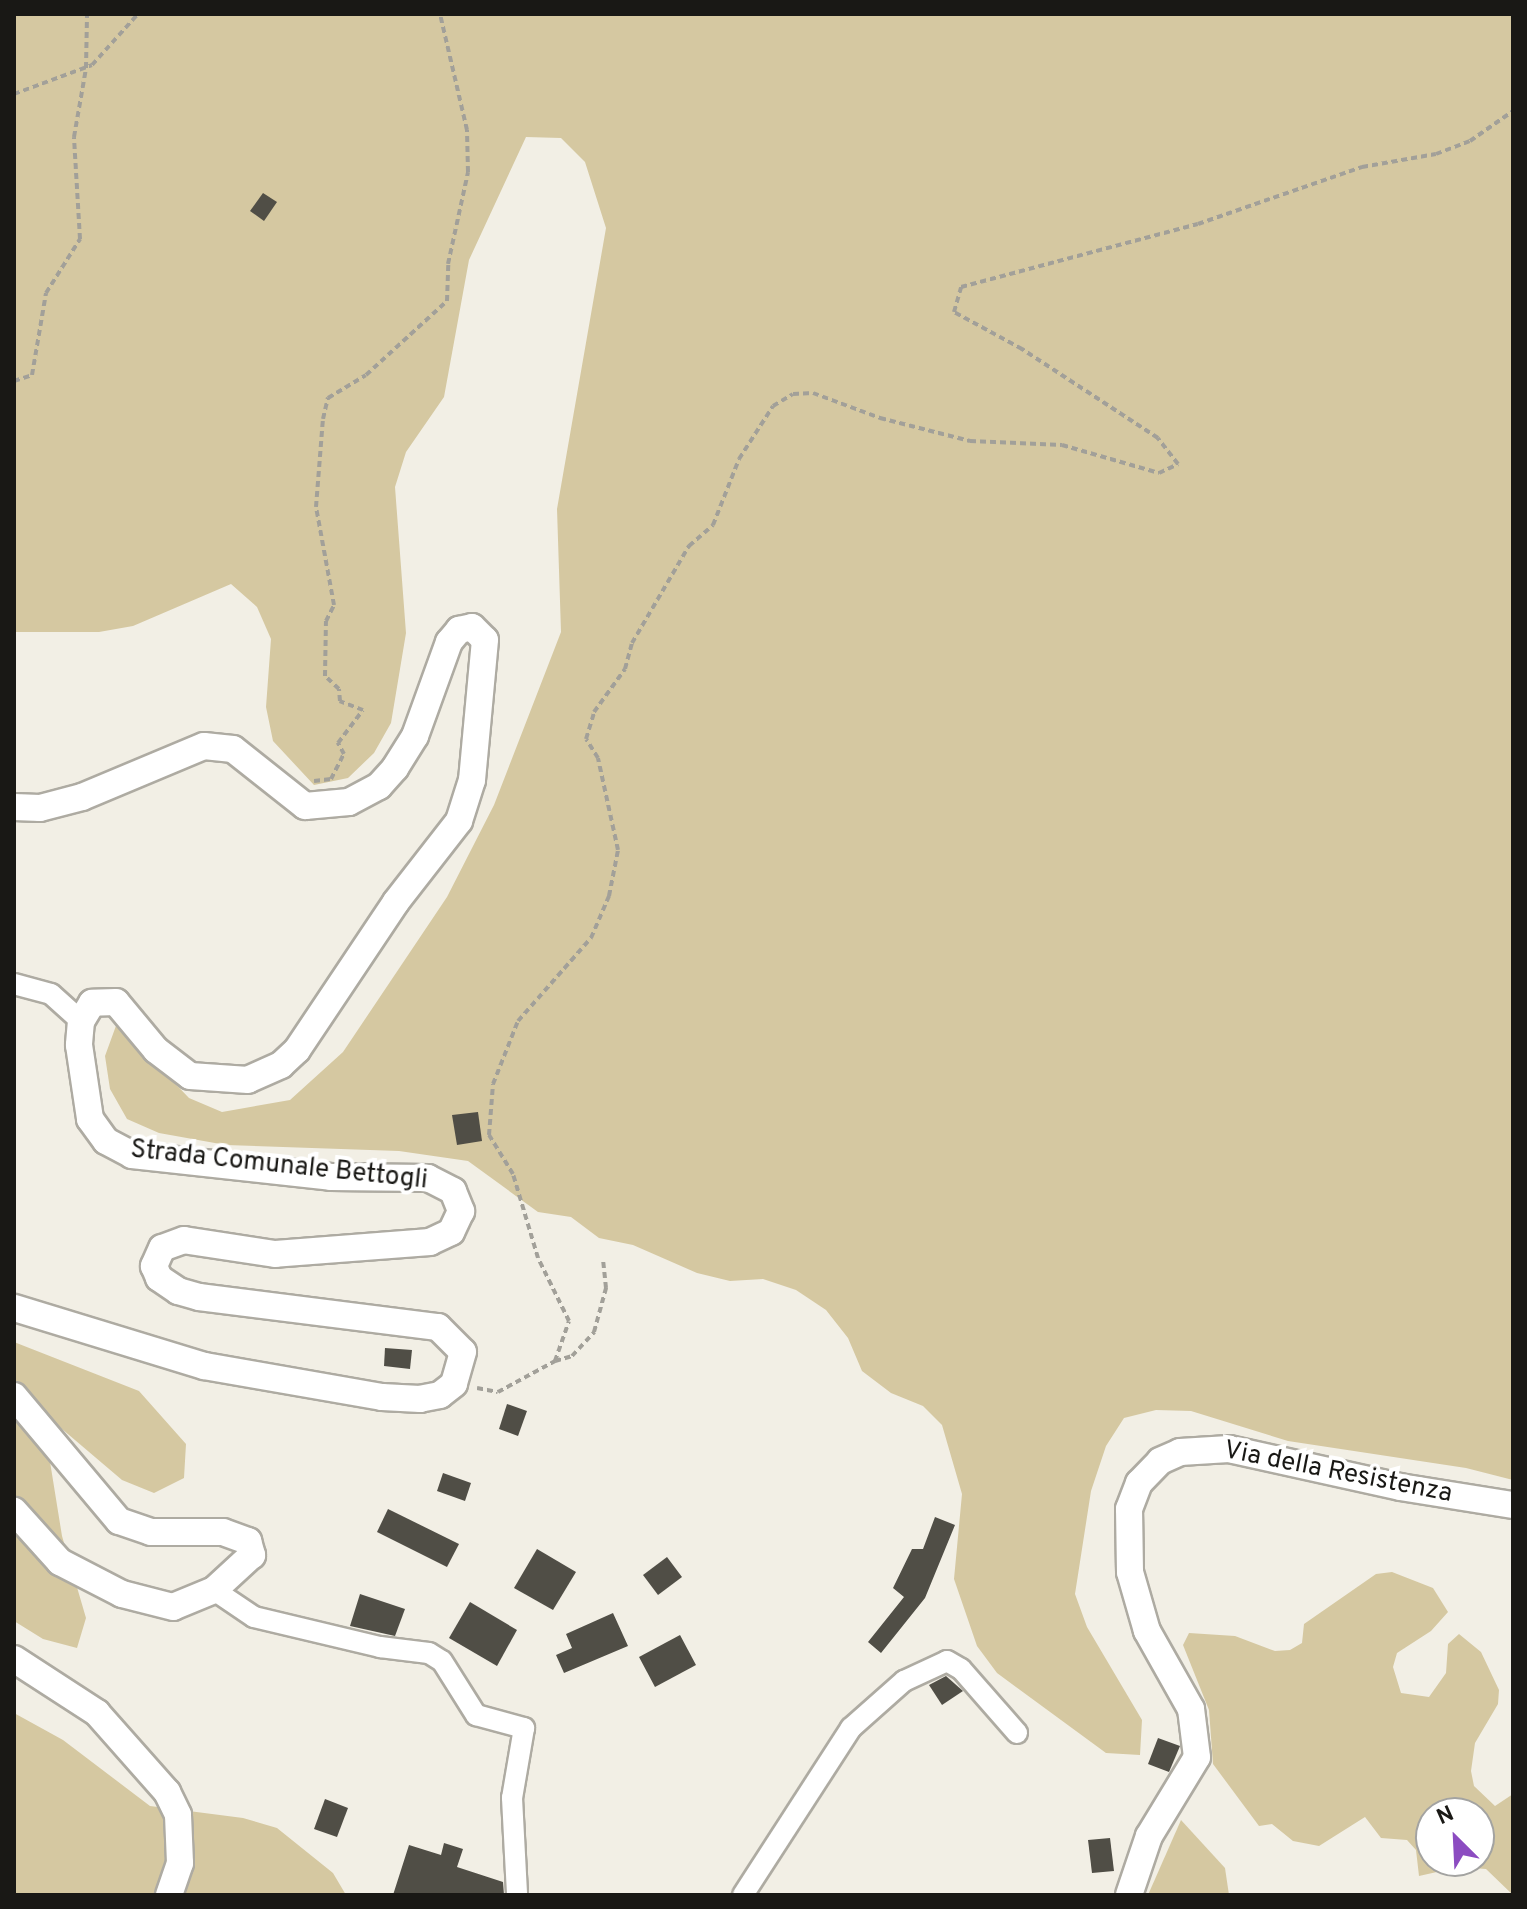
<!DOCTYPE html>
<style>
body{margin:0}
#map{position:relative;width:1527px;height:1909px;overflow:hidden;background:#f2efe5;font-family:Overpass,sans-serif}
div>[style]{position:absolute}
.green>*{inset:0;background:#d5c8a1}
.building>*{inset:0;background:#504e46}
.path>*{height:4px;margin-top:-2px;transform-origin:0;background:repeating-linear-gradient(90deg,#a2a099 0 6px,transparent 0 10px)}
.roads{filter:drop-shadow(2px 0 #aeaba2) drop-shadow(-2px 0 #aeaba2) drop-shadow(0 2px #aeaba2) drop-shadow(0 -2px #aeaba2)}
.minor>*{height:20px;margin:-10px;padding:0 10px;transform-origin:10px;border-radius:10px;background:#fff}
.tertiary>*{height:26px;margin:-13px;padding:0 13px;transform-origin:13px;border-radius:13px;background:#fff}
span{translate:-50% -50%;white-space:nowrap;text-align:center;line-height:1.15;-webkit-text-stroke:8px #fff;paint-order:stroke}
.street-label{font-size:26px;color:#191815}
.frame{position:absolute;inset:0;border:16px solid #191815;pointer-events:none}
.north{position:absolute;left:1415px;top:1797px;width:80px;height:80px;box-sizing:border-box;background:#fff;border:2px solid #a3a3a1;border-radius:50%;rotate:336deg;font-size:22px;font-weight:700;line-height:32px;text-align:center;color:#191815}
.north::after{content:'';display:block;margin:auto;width:28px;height:36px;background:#8c4cc1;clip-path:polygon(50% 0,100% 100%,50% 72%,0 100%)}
</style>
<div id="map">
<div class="green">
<div style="clip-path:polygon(14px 14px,1513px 14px,1513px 1480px,1466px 1468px,1288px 1441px,1191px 1411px,1156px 1410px,1124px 1418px,1106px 1446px,1091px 1491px,1075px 1594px,1087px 1627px,1142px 1720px,1140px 1755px,1106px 1753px,997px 1673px,977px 1646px,954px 1579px,962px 1494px,942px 1425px,923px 1406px,891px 1393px,862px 1371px,848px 1338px,826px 1310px,796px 1290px,763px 1279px,730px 1281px,697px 1273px,633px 1245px,599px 1238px,571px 1217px,538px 1212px,468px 1161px,399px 1151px,226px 1145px,159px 1133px,127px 1119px,110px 1089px,105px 1056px,117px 1023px,189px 1098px,222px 1112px,290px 1100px,343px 1052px,447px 897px,494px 805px,561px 632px,557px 509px,606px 228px,585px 162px,561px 138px,526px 137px,469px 260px,444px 397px,406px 452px,395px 487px,406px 633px,391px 723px,374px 753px,348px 778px,314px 785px,273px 741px,266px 707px,271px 639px,257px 607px,231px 584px,133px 626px,99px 632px,14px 632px)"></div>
<div style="clip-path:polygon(14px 1342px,139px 1391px,186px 1444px,184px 1478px,154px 1493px,122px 1480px,42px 1412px,62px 1536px,86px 1618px,77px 1648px,43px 1639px,14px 1621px)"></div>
<div style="clip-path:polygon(evenodd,1392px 1572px,1433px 1588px,1448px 1612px,1431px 1631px,1397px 1653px,1393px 1667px,1401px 1693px,1429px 1697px,1446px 1673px,1448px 1644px,1459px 1634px,1481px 1652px,1499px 1690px,1498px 1704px,1475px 1743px,1471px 1771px,1474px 1786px,1495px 1806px,1513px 1794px,1513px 1895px,1486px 1869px,1459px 1867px,1419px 1876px,1416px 1850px,1407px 1840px,1381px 1838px,1365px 1817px,1319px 1846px,1293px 1841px,1272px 1824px,1259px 1826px,1213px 1764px,1209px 1710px,1183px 1645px,1189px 1633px,1235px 1636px,1275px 1651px,1290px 1650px,1302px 1643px,1304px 1624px,1376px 1574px,1392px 1572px,1431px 1813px,1479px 1813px,1479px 1861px,1431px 1861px,1431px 1813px)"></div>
<div style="clip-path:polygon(14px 1713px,63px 1740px,150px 1806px,243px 1818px,277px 1828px,333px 1873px,346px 1895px,14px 1895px)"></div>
<div style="clip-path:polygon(1181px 1820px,1225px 1868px,1229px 1895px,1148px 1895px)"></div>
</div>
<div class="building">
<div style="clip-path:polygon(263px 193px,277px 202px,264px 221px,250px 211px)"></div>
<div style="clip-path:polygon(478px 1112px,482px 1141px,457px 1145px,452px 1115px)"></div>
<div style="clip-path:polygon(385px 1348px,412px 1350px,410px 1369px,384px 1366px)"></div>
<div style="clip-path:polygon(507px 1404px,527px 1411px,518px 1436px,499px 1429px)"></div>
<div style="clip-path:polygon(443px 1473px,471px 1483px,465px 1501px,437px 1491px)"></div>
<div style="clip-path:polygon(388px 1509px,459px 1544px,447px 1567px,377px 1532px)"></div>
<div style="clip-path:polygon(935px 1517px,955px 1525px,925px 1598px,881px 1653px,868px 1642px,904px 1597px,893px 1588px,912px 1549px,923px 1549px)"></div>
<div style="clip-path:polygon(537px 1549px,576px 1572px,553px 1610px,514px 1588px)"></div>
<div style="clip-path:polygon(667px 1557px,682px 1577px,658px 1595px,643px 1575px)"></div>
<div style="clip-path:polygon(360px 1594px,405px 1609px,395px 1636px,350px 1626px)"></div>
<div style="clip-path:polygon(470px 1602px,517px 1630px,497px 1666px,449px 1638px)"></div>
<div style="clip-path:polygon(613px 1613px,628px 1646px,564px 1673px,556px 1655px,572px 1648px,566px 1634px)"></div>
<div style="clip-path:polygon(680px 1635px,696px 1665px,655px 1687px,639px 1657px)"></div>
<div style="clip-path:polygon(946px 1676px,963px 1691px,942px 1705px,929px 1685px)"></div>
<div style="clip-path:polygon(1158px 1738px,1180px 1746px,1169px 1772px,1148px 1764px)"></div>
<div style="clip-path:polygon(325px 1799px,348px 1808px,337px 1837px,314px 1829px)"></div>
<div style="clip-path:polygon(1110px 1838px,1114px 1871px,1092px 1873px,1088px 1840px)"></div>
<div style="clip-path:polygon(444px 1843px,463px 1849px,457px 1867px,503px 1882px,504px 1895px,393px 1895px,409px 1845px,441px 1855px)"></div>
</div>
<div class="path">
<div style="left:14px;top:94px;width:83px;rotate:-20.4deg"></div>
<div style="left:92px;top:65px;width:69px;rotate:-48deg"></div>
<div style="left:14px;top:381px;width:19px;rotate:-18deg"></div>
<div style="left:32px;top:375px;width:83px;rotate:-80.3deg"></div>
<div style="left:46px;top:293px;width:64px;rotate:-57.8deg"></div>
<div style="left:80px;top:239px;width:102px;rotate:-93.4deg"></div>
<div style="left:74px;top:137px;width:70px;rotate:-80.1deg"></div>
<div style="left:86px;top:68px;width:54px;rotate:-88.9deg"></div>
<div style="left:314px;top:781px;width:17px;rotate:-7deg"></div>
<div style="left:331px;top:779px;width:28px;rotate:-63deg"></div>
<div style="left:344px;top:754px;width:13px;rotate:-119deg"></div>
<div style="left:338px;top:743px;width:41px;rotate:-52.9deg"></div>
<div style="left:363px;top:710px;width:25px;rotate:-159deg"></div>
<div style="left:340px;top:701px;width:12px;rotate:-95deg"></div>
<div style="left:339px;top:689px;width:19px;rotate:-137deg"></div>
<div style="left:325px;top:676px;width:55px;rotate:-89deg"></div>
<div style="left:326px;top:621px;width:18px;rotate:-63deg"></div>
<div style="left:334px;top:605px;width:100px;rotate:-100.4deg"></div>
<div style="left:316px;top:507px;width:88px;rotate:-85.5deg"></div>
<div style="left:323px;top:419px;width:22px;rotate:-77deg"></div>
<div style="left:328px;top:398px;width:44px;rotate:-31.2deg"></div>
<div style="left:366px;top:375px;width:110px;rotate:-42.4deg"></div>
<div style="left:447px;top:301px;width:37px;rotate:-88deg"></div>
<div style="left:448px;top:264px;width:94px;rotate:-77.7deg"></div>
<div style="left:468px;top:172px;width:42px;rotate:-91.4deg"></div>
<div style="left:467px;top:130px;width:119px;rotate:-103.1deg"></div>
<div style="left:555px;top:1361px;width:18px;rotate:-16deg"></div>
<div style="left:572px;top:1356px;width:33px;rotate:-47deg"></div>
<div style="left:594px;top:1332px;width:46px;rotate:-74.7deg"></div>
<div style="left:606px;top:1288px;width:29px;rotate:-96deg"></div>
<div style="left:477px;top:1388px;width:21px;rotate:11deg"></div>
<div style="left:498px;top:1392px;width:65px;rotate:-28.5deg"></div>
<div style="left:555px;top:1361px;width:42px;rotate:-70.7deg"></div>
<div style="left:569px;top:1321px;width:70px;rotate:-116.2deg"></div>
<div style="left:538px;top:1258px;width:88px;rotate:-106.6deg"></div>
<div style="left:513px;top:1174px;width:46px;rotate:-121.6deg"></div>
<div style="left:489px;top:1135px;width:51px;rotate:-85.5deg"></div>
<div style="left:493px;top:1084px;width:68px;rotate:-68.4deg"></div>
<div style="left:518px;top:1021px;width:111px;rotate:-48.7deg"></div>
<div style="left:591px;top:938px;width:46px;rotate:-66.8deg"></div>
<div style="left:609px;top:896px;width:47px;rotate:-78.9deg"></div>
<div style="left:618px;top:850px;width:94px;rotate:-102.3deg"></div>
<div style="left:598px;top:758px;width:22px;rotate:-122deg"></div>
<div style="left:586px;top:739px;width:28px;rotate:-73deg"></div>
<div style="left:594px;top:712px;width:53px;rotate:-54.2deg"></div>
<div style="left:625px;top:669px;width:27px;rotate:-75deg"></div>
<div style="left:632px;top:643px;width:113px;rotate:-59.6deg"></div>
<div style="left:689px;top:546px;width:32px;rotate:-41deg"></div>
<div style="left:713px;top:525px;width:71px;rotate:-68.5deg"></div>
<div style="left:739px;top:459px;width:63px;rotate:-57.3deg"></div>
<div style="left:773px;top:406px;width:23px;rotate:-31deg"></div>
<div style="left:793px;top:394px;width:20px;rotate:-3deg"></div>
<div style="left:813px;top:393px;width:72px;rotate:20.5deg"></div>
<div style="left:880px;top:418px;width:93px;rotate:14.3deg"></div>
<div style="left:970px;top:441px;width:92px;rotate:2.5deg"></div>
<div style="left:1062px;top:445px;width:101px;rotate:16.1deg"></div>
<div style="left:1159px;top:473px;width:21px;rotate:-25deg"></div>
<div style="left:1178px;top:464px;width:33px;rotate:-128deg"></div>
<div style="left:1158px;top:438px;width:163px;rotate:-146.8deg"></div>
<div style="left:1022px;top:349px;width:77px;rotate:-151.4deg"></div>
<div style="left:954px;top:312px;width:26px;rotate:-74deg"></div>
<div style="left:961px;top:287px;width:245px;rotate:-14.9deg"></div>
<div style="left:1198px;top:224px;width:174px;rotate:-19.2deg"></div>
<div style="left:1362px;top:167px;width:75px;rotate:-10deg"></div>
<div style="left:1436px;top:154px;width:36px;rotate:-21deg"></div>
<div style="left:1470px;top:141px;width:52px;rotate:-34.9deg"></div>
</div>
<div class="roads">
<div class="minor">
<div style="left:14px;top:984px;width:38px;rotate:15deg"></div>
<div style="left:51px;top:994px;width:40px;rotate:42deg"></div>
<div style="left:214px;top:1590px;width:48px;rotate:34deg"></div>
<div style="left:254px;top:1617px;width:130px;rotate:13.4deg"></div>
<div style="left:380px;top:1647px;width:49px;rotate:7deg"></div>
<div style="left:429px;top:1653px;width:15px;rotate:32deg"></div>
<div style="left:442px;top:1661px;width:64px;rotate:57.8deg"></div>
<div style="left:476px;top:1715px;width:50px;rotate:15.2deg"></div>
<div style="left:524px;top:1728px;width:71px;rotate:99.7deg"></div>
<div style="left:512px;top:1798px;width:97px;rotate:87deg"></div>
<div style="left:743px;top:1895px;width:199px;rotate:-57.1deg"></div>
<div style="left:851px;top:1728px;width:71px;rotate:-41.6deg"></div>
<div style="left:904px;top:1681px;width:47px;rotate:-24.9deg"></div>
<div style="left:947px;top:1661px;width:16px;rotate:30deg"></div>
<div style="left:961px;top:1669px;width:85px;rotate:48.8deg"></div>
</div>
<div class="tertiary">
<div style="left:14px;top:807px;width:26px;rotate:2deg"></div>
<div style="left:40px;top:808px;width:43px;rotate:-14.7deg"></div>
<div style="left:82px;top:797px;width:132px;rotate:-22.7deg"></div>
<div style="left:204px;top:746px;width:29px;rotate:6deg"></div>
<div style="left:233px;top:749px;width:92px;rotate:38.4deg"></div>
<div style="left:305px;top:806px;width:44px;rotate:-5.2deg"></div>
<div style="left:349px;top:802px;width:34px;rotate:-28deg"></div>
<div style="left:379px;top:786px;width:24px;rotate:-48deg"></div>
<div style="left:395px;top:768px;width:38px;rotate:-58deg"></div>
<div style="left:415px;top:736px;width:100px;rotate:-70.1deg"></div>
<div style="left:449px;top:642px;width:16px;rotate:-50deg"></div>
<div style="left:459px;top:630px;width:13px;rotate:-13deg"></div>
<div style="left:472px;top:627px;width:18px;rotate:45deg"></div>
<div style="left:485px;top:640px;width:141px;rotate:95.3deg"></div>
<div style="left:472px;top:780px;width:43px;rotate:107.6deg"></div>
<div style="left:459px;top:821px;width:103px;rotate:127.9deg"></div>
<div style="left:396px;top:902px;width:178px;rotate:123.8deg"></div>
<div style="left:297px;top:1050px;width:22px;rotate:137deg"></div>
<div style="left:281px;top:1065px;width:36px;rotate:156deg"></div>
<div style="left:248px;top:1080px;width:58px;rotate:-176.1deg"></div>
<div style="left:190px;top:1076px;width:43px;rotate:-142.6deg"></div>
<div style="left:156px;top:1050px;width:62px;rotate:-129.8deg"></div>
<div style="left:116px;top:1002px;width:24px;rotate:178deg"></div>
<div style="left:92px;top:1003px;width:21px;rotate:121deg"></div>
<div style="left:81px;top:1021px;width:24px;rotate:95deg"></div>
<div style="left:79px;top:1045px;width:75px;rotate:81.5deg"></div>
<div style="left:90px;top:1119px;width:27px;rotate:54deg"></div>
<div style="left:106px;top:1141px;width:30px;rotate:28deg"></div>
<div style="left:132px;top:1155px;width:200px;rotate:6.3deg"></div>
<div style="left:331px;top:1177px;width:97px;rotate:0.6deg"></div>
<div style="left:428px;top:1178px;width:28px;rotate:27deg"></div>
<div style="left:453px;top:1191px;width:22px;rotate:68deg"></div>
<div style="left:461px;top:1211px;width:23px;rotate:115deg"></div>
<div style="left:451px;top:1232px;width:23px;rotate:155deg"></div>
<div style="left:430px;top:1242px;width:155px;rotate:175.6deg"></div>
<div style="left:275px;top:1254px;width:92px;rotate:-171.3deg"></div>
<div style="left:184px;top:1240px;width:23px;rotate:160deg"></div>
<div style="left:162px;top:1248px;width:20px;rotate:114deg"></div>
<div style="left:154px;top:1266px;width:13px;rotate:67deg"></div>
<div style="left:159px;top:1278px;width:23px;rotate:34deg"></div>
<div style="left:178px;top:1291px;width:22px;rotate:16deg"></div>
<div style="left:199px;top:1297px;width:241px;rotate:7.2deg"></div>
<div style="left:438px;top:1327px;width:35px;rotate:45deg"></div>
<div style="left:463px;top:1352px;width:33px;rotate:106deg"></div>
<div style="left:454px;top:1384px;width:18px;rotate:142deg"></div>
<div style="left:440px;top:1395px;width:20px;rotate:169deg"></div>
<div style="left:420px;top:1399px;width:38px;rotate:-177deg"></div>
<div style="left:382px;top:1397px;width:181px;rotate:-170.1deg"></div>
<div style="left:204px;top:1366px;width:199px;rotate:-163deg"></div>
<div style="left:14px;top:1396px;width:163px;rotate:50deg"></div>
<div style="left:119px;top:1521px;width:34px;rotate:19deg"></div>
<div style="left:151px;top:1532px;width:72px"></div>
<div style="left:223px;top:1532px;width:27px;rotate:20deg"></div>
<div style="left:248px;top:1541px;width:15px;rotate:74deg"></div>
<div style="left:252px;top:1555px;width:52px;rotate:137.4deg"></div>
<div style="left:214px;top:1590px;width:44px;rotate:157.5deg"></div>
<div style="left:173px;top:1607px;width:53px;rotate:-165.7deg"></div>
<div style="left:122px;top:1594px;width:70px;rotate:-152.7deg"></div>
<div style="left:60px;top:1562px;width:69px;rotate:-132deg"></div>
<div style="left:14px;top:1659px;width:99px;rotate:33deg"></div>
<div style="left:97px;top:1713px;width:106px;rotate:48.5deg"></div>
<div style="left:167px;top:1792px;width:25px;rotate:64deg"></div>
<div style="left:178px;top:1815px;width:48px;rotate:87.6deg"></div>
<div style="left:180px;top:1863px;width:34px;rotate:109deg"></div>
<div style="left:1129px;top:1895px;width:62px;rotate:-71.3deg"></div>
<div style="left:1149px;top:1836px;width:92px;rotate:-58.7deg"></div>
<div style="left:1197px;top:1757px;width:48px;rotate:-97.1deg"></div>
<div style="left:1191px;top:1709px;width:90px;rotate:-119.4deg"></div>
<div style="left:1147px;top:1631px;width:61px;rotate:-106.1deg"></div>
<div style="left:1130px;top:1572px;width:63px;rotate:-90.9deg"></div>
<div style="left:1129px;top:1509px;width:28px;rotate:-69deg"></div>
<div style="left:1139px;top:1483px;width:30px;rotate:-46deg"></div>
<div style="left:1160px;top:1461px;width:22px;rotate:-24deg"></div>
<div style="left:1180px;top:1452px;width:49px;rotate:-3.5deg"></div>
<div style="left:1229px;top:1449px;width:175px;rotate:12.5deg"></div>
<div style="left:1400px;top:1487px;width:114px;rotate:9.1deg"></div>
</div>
</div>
<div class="street-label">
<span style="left:279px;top:1166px;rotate:6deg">Strada Comunale Bettogli</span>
<span style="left:1338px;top:1473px;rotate:11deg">Via della Resistenza</span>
</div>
<div class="frame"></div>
<div class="north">N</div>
</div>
